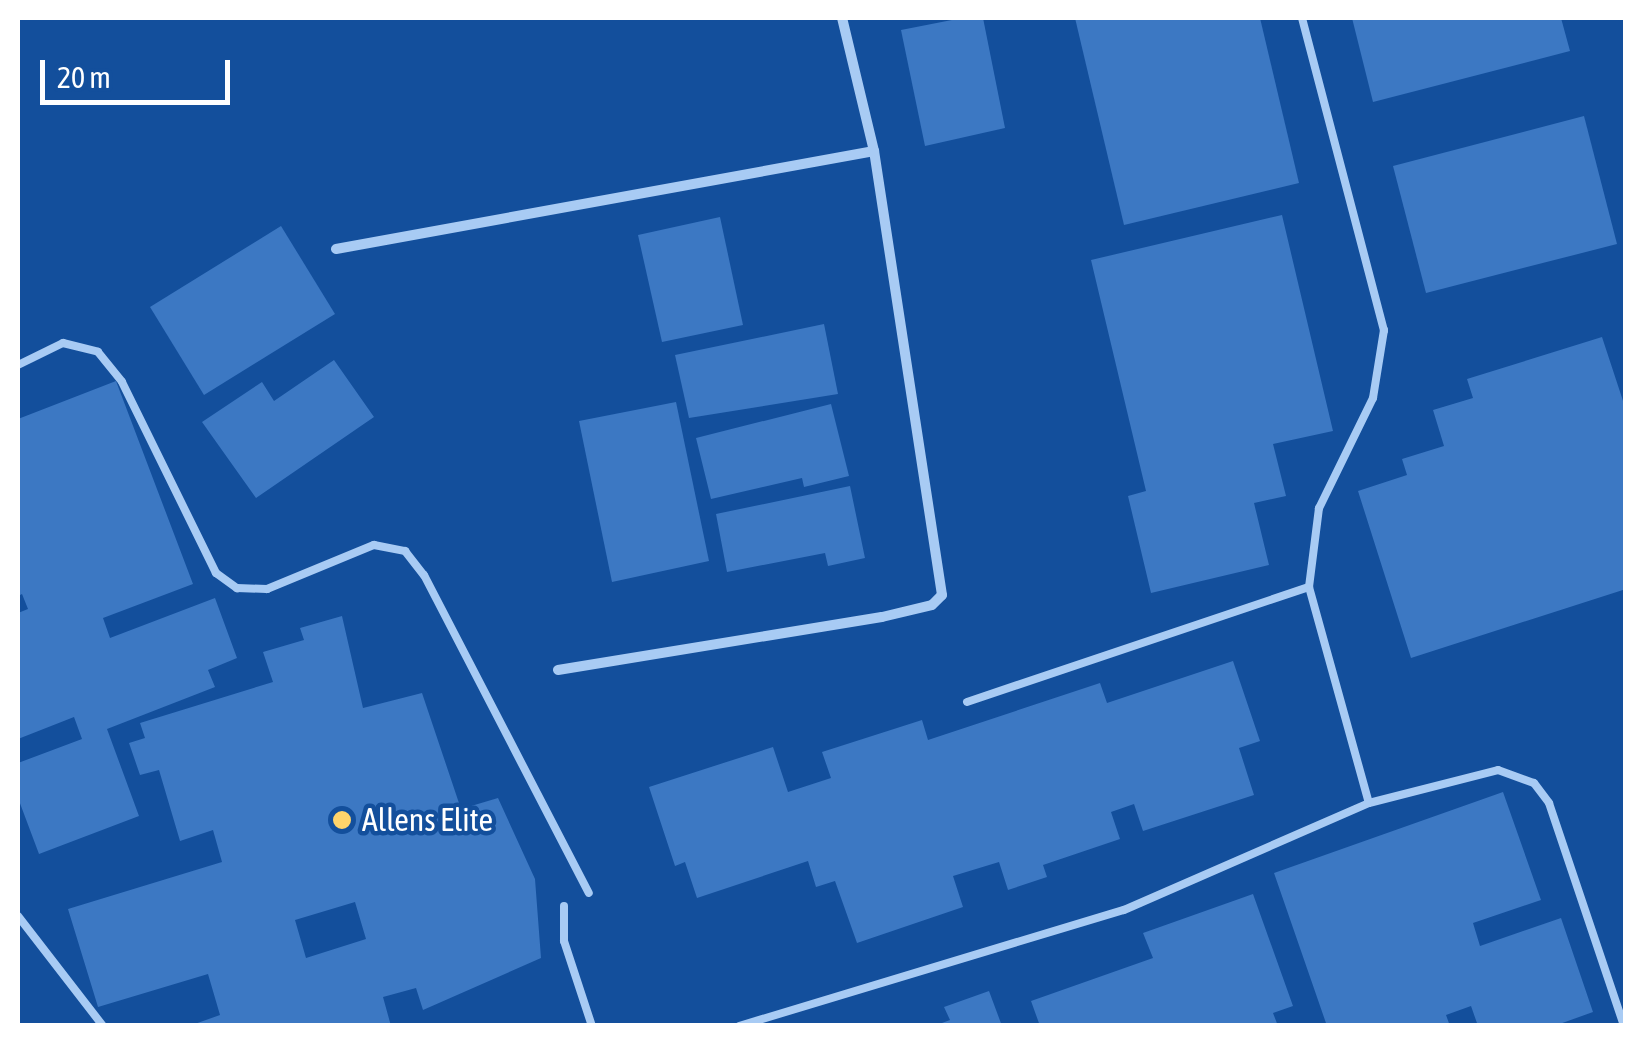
<!DOCTYPE html>
<style>
body{margin:0}
#map{position:relative;width:1643px;height:1043px;overflow:hidden;background:#134f9c;font-family:"Asap Condensed",sans-serif}
div>[style]{position:absolute}
.building>*{inset:0;background:#3c78c3}
.lane>*{height:8px;margin:-4px;padding:0 4px;transform-origin:4px;border-radius:4px;background:#a8cbf4}
.street>*{height:10px;margin:-5px;padding:0 5px;transform-origin:5px;border-radius:5px;background:#a8cbf4}
.dots>*{width:28px;height:28px;translate:-50% -50%;box-sizing:border-box;border:5px solid #134f9c;border-radius:50%}
span{translate:-50% -50%;white-space:nowrap;text-align:center;line-height:1.15;-webkit-text-stroke:9px #134f9c;paint-order:stroke}
.poi-label{font-size:32px;color:#fff}
.left{translate:0 -50%;text-align:left}
.frame{position:absolute;inset:0;border:20px solid #fff;pointer-events:none}
.scale{position:absolute;left:40px;top:60px;width:190px;height:45px;box-sizing:border-box;border:5px solid #fff;border-top:0;padding-left:12px;font-size:30px;line-height:35px;white-space:nowrap;color:#fff;-webkit-text-stroke:8px #134f9c;paint-order:stroke}
</style>
<div id="map">
<div class="building">
<div style="clip-path:polygon(962px 18px,983px 18px,1005px 128px,925px 146px,901px 30px)"></div>
<div style="clip-path:polygon(1075px 18px,1260px 18px,1299px 183px,1124px 225px)"></div>
<div style="clip-path:polygon(1352px 18px,1561px 18px,1570px 51px,1373px 102px)"></div>
<div style="clip-path:polygon(1584px 116px,1617px 244px,1426px 293px,1393px 166px)"></div>
<div style="clip-path:polygon(1282px 215px,1333px 431px,1273px 444px,1286px 496px,1254px 503px,1269px 565px,1151px 593px,1128px 496px,1146px 491px,1091px 260px)"></div>
<div style="clip-path:polygon(720px 217px,743px 325px,662px 342px,638px 235px)"></div>
<div style="clip-path:polygon(281px 226px,335px 314px,204px 395px,150px 307px)"></div>
<div style="clip-path:polygon(824px 324px,838px 394px,689px 418px,675px 355px)"></div>
<div style="clip-path:polygon(1602px 337px,1626px 410px,1626px 589px,1411px 658px,1358px 491px,1407px 475px,1402px 459px,1444px 446px,1433px 410px,1473px 398px,1467px 379px)"></div>
<div style="clip-path:polygon(334px 360px,374px 417px,256px 498px,202px 422px,262px 382px,274px 401px)"></div>
<div style="clip-path:polygon(116px 381px,193px 584px,103px 618px,110px 638px,215px 598px,237px 658px,208px 670px,215px 687px,107px 729px,139px 816px,39px 854px,18px 798px,18px 763px,82px 739px,74px 717px,18px 739px,18px 613px,28px 609px,22px 594px,18px 596px,18px 419px)"></div>
<div style="clip-path:polygon(676px 402px,709px 561px,612px 582px,579px 421px)"></div>
<div style="clip-path:polygon(831px 404px,849px 476px,804px 487px,802px 478px,711px 499px,696px 438px)"></div>
<div style="clip-path:polygon(850px 486px,865px 558px,828px 566px,825px 553px,727px 572px,716px 514px)"></div>
<div style="clip-path:polygon(evenodd,342px 616px,363px 708px,422px 693px,461px 809px,498px 798px,535px 879px,541px 958px,423px 1010px,416px 988px,383px 997px,391px 1026px,189px 1026px,220px 1015px,208px 974px,98px 1007px,68px 909px,222px 862px,213px 830px,180px 841px,159px 770px,140px 775px,129px 743px,145px 738px,140px 723px,273px 682px,263px 652px,304px 640px,300px 628px,342px 616px,355px 902px,366px 939px,306px 958px,295px 920px,355px 902px)"></div>
<div style="clip-path:polygon(1233px 661px,1260px 741px,1239px 748px,1254px 795px,1143px 831px,1134px 804px,1111px 812px,1120px 839px,1043px 865px,1047px 877px,1008px 890px,999px 862px,953px 876px,963px 907px,857px 943px,835px 881px,816px 887px,808px 861px,697px 898px,685px 862px,675px 866px,649px 787px,773px 747px,788px 792px,831px 778px,822px 752px,922px 720px,928px 740px,1100px 683px,1107px 703px)"></div>
<div style="clip-path:polygon(1503px 792px,1541px 900px,1473px 923px,1480px 946px,1561px 918px,1593px 1012px,1554px 1026px,1478px 1026px,1471px 1006px,1446px 1015px,1450px 1026px,1327px 1026px,1274px 873px)"></div>
<div style="clip-path:polygon(1253px 894px,1293px 1006px,1273px 1013px,1278px 1026px,1040px 1026px,1031px 1001px,1153px 958px,1143px 933px)"></div>
<div style="clip-path:polygon(989px 991px,1002px 1026px,934px 1026px,950px 1020px,944px 1007px)"></div>
</div>
<div class="lane">
<div style="left:1302px;top:18px;width:323px;rotate:75.3deg"></div>
<div style="left:1384px;top:330px;width:69px;rotate:99.2deg"></div>
<div style="left:1373px;top:398px;width:123px;rotate:116.1deg"></div>
<div style="left:1319px;top:508px;width:80px;rotate:97.2deg"></div>
<div style="left:1309px;top:587px;width:224px;rotate:74.5deg"></div>
<div style="left:18px;top:365px;width:50px;rotate:-26.1deg"></div>
<div style="left:63px;top:343px;width:36px;rotate:14deg"></div>
<div style="left:98px;top:352px;width:38px;rotate:51deg"></div>
<div style="left:122px;top:382px;width:213px;rotate:63.8deg"></div>
<div style="left:216px;top:573px;width:26px;rotate:36deg"></div>
<div style="left:237px;top:588px;width:30px;rotate:2deg"></div>
<div style="left:267px;top:589px;width:116px;rotate:-22.4deg"></div>
<div style="left:374px;top:545px;width:32px;rotate:11deg"></div>
<div style="left:405px;top:551px;width:31px;rotate:52deg"></div>
<div style="left:424px;top:575px;width:358px;rotate:62.6deg"></div>
<div style="left:967px;top:702px;width:361px;rotate:-18.6deg"></div>
<div style="left:564px;top:906px;width:35px;rotate:90deg"></div>
<div style="left:564px;top:941px;width:89px;rotate:71.8deg"></div>
<div style="left:18px;top:916px;width:139px;rotate:52.3deg"></div>
<div style="left:739px;top:1026px;width:402px;rotate:-16.8deg"></div>
<div style="left:1124px;top:910px;width:267px;rotate:-23.6deg"></div>
<div style="left:1369px;top:803px;width:133px;rotate:-14.3deg"></div>
<div style="left:1498px;top:770px;width:38px;rotate:20deg"></div>
<div style="left:1534px;top:783px;width:25px;rotate:53deg"></div>
<div style="left:1549px;top:803px;width:235px;rotate:71.4deg"></div>
</div>
<div class="street">
<div style="left:336px;top:249px;width:547px;rotate:-10.32deg"></div>
<div style="left:558px;top:670px;width:328px;rotate:-9.3deg"></div>
<div style="left:882px;top:617px;width:51px;rotate:-13.5deg"></div>
<div style="left:932px;top:605px;width:14px;rotate:-45deg"></div>
<div style="left:942px;top:595px;width:449px;rotate:-98.7deg"></div>
<div style="left:874px;top:151px;width:137px;rotate:-103.5deg"></div>
</div>
<div class="dots">
<div style="left:342px;top:820px;background:#ffd46b"></div>
</div>
<div class="poi-label">
<span class="left" style="left:362px;top:820px">Allens Elite</span>
</div>
<div class="frame"></div>
<div class="scale">20 m</div>
</div>
